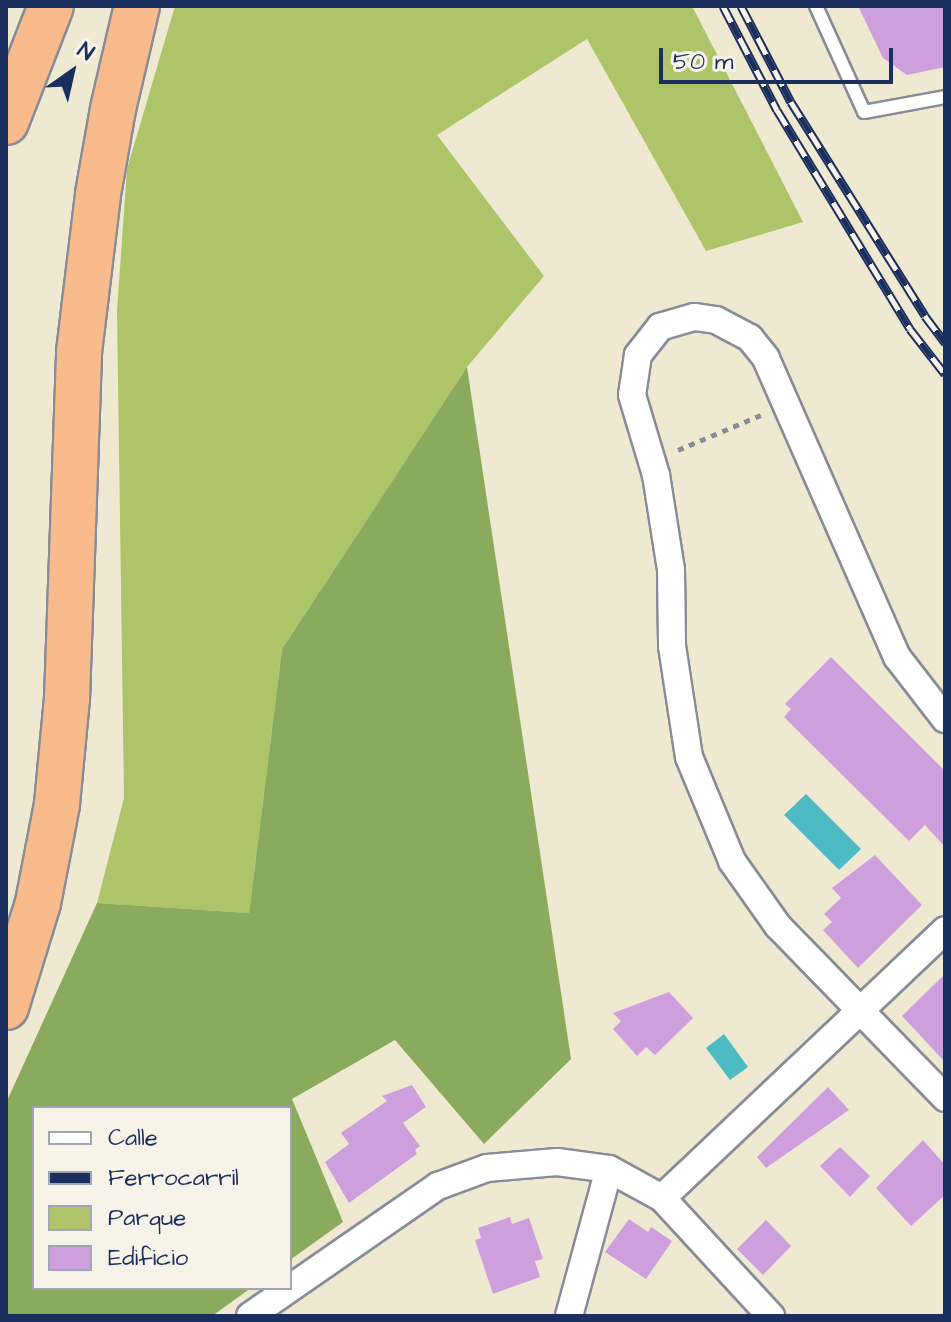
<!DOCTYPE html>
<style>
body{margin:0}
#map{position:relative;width:951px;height:1322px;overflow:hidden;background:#f0e9d1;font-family:"Architects Daughter",sans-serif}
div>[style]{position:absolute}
.green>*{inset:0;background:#adc469}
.forest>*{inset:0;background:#8aaa5d}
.water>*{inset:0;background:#4dbbc4}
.building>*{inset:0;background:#cd9fdd}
.path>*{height:5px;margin-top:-2.5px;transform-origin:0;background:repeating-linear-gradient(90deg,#868c98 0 6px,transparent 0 12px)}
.roads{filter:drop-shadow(2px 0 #868c98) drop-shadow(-2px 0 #868c98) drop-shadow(0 2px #868c98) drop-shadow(0 -2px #868c98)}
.service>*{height:12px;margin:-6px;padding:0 6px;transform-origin:6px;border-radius:6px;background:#fff}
.minor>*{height:26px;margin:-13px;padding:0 13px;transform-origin:13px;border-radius:13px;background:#fff}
.trunk>*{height:44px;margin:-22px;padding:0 22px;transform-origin:22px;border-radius:22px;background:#fabb8c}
.motorway>*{height:44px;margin:-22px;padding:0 22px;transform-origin:22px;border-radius:22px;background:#fabb8c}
.rail>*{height:9px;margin-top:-4.5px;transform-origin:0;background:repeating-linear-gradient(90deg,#f7f3e8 0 18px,#1b2f5e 0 36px);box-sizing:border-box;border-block:2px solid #1b2f5e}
span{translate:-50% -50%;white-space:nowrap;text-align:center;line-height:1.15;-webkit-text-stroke:6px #f7f3e8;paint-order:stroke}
.frame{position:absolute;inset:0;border:8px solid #1b2f5e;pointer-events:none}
.legend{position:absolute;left:32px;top:1106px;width:260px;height:184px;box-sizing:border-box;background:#f7f3e8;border:2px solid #9fa5b1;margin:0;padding:10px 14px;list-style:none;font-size:24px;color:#1b2f5e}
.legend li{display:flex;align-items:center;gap:16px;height:40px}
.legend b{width:40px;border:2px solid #9fa5b1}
.north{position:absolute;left:32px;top:32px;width:80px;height:80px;-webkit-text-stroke:6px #f7f3e8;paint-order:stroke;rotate:34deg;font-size:22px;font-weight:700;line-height:32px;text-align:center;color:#1b2f5e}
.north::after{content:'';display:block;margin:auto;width:28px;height:36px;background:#1b2f5e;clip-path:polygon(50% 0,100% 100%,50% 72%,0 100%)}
.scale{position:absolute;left:659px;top:48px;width:234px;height:36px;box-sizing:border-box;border:4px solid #1b2f5e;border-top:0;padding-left:10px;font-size:24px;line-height:28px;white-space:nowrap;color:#1b2f5e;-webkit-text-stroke:6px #f7f3e8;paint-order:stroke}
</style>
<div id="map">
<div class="green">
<div style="clip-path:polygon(175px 6px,692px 6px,803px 222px,706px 251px,587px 39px,437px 135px,544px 276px,467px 367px,282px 649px,249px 913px,97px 903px,124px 798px,117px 311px,127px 169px)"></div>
</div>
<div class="forest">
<div style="clip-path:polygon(467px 367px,571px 1059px,484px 1144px,395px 1040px,292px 1099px,343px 1222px,290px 1260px,290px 1108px,34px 1108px,34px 1288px,251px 1288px,212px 1316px,6px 1316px,6px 1103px,97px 903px,249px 913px,282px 649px)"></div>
</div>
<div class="water">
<div style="clip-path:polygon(806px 794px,861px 849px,839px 870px,784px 815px)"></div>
<div style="clip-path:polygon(724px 1034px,748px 1067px,730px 1080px,706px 1048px)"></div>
</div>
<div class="building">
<div style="clip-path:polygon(858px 6px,945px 6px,945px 67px,907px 75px,883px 58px)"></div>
<div style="clip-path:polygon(831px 657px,945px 771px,945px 847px,925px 825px,909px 841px,784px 717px,791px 709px,785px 704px)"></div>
<div style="clip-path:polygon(875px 855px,922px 905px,858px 968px,823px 930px,832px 922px,824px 914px,841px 898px,832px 888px)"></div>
<div style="clip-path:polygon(945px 974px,945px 1062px,902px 1016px)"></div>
<div style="clip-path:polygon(669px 992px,693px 1018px,655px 1055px,646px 1047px,637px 1056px,613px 1029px,621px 1021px,613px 1013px)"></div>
<div style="clip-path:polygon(412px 1085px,426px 1107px,403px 1123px,420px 1146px,415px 1150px,417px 1154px,349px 1203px,325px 1162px,349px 1144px,341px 1133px,387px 1101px,382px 1096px)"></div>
<div style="clip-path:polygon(828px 1087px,849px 1110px,766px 1168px,757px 1157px)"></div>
<div style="clip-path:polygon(923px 1140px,945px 1165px,945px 1195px,911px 1226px,876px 1188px)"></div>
<div style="clip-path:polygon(840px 1147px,870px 1176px,850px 1197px,820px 1166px)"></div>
<div style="clip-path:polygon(510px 1217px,512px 1224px,529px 1218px,543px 1259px,535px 1261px,540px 1277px,493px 1294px,475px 1240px,481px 1238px,478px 1228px)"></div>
<div style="clip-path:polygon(629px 1219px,648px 1232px,651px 1227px,672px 1241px,646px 1279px,605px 1252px)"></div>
<div style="clip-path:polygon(766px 1220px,791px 1246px,763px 1275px,737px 1249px)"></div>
</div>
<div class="path">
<div style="left:678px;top:450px;width:90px;rotate:-22.9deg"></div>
</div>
<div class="roads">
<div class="service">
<div style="left:816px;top:6px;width:116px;rotate:65.6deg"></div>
<div style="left:864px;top:112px;width:82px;rotate:-10.5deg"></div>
</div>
<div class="minor">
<div style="left:945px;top:719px;width:78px;rotate:-127.7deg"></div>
<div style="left:897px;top:657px;width:326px;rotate:-113.7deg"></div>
<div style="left:766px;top:358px;width:26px;rotate:-129deg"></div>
<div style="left:750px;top:338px;width:38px;rotate:-152deg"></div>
<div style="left:716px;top:320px;width:22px;rotate:-172deg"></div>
<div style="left:694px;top:317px;width:35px;rotate:164deg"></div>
<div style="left:660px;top:327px;width:36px;rotate:128deg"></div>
<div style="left:638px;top:355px;width:40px;rotate:98.5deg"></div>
<div style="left:632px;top:395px;width:84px;rotate:73.3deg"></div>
<div style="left:656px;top:475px;width:96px;rotate:81deg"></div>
<div style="left:671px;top:570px;width:76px;rotate:89.2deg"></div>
<div style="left:672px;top:646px;width:112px;rotate:81.3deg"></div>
<div style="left:689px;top:757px;width:113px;rotate:67.5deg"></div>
<div style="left:732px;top:861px;width:80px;rotate:54.7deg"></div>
<div style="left:778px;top:926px;width:240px;rotate:45.8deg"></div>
<div style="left:662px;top:1198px;width:390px;rotate:-43.4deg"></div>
<div style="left:250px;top:1316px;width:229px;rotate:-34.7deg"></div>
<div style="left:438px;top:1186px;width:52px;rotate:-20.2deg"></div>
<div style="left:487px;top:1168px;width:70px;rotate:-4.9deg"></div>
<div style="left:557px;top:1162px;width:52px;rotate:7.7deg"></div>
<div style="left:609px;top:1169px;width:60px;rotate:28.7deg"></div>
<div style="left:662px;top:1198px;width:161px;rotate:47.3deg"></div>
<div style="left:569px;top:1316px;width:152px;rotate:-74.8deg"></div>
</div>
<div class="trunk">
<div style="left:6px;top:1007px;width:109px;rotate:-72.9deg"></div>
<div style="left:38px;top:903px;width:101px;rotate:-79.1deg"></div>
<div style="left:57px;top:804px;width:105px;rotate:-84.6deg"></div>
<div style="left:67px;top:699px;width:347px;rotate:-88deg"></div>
<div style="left:79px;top:352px;width:159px;rotate:-83.1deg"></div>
<div style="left:98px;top:194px;width:86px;rotate:-80deg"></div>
<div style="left:113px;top:109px;width:106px;rotate:-76.9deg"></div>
</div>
<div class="motorway">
<div style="left:6px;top:122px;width:124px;rotate:-68.8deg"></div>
</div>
</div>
<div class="rail">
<div style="left:723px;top:6px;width:117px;rotate:62.6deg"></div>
<div style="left:777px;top:110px;width:256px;rotate:58.7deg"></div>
<div style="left:910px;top:329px;width:57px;rotate:52.1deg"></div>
<div style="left:741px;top:6px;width:108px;rotate:62.5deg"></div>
<div style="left:791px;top:102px;width:252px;rotate:57.9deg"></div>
<div style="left:925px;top:316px;width:34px;rotate:53deg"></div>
</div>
<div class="frame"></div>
<ul class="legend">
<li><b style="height:10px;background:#fff"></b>Calle</li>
<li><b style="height:10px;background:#1b2f5e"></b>Ferrocarril</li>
<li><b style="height:22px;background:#adc469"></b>Parque</li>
<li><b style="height:22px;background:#cd9fdd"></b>Edificio</li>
</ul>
<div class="north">N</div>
<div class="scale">50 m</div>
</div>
